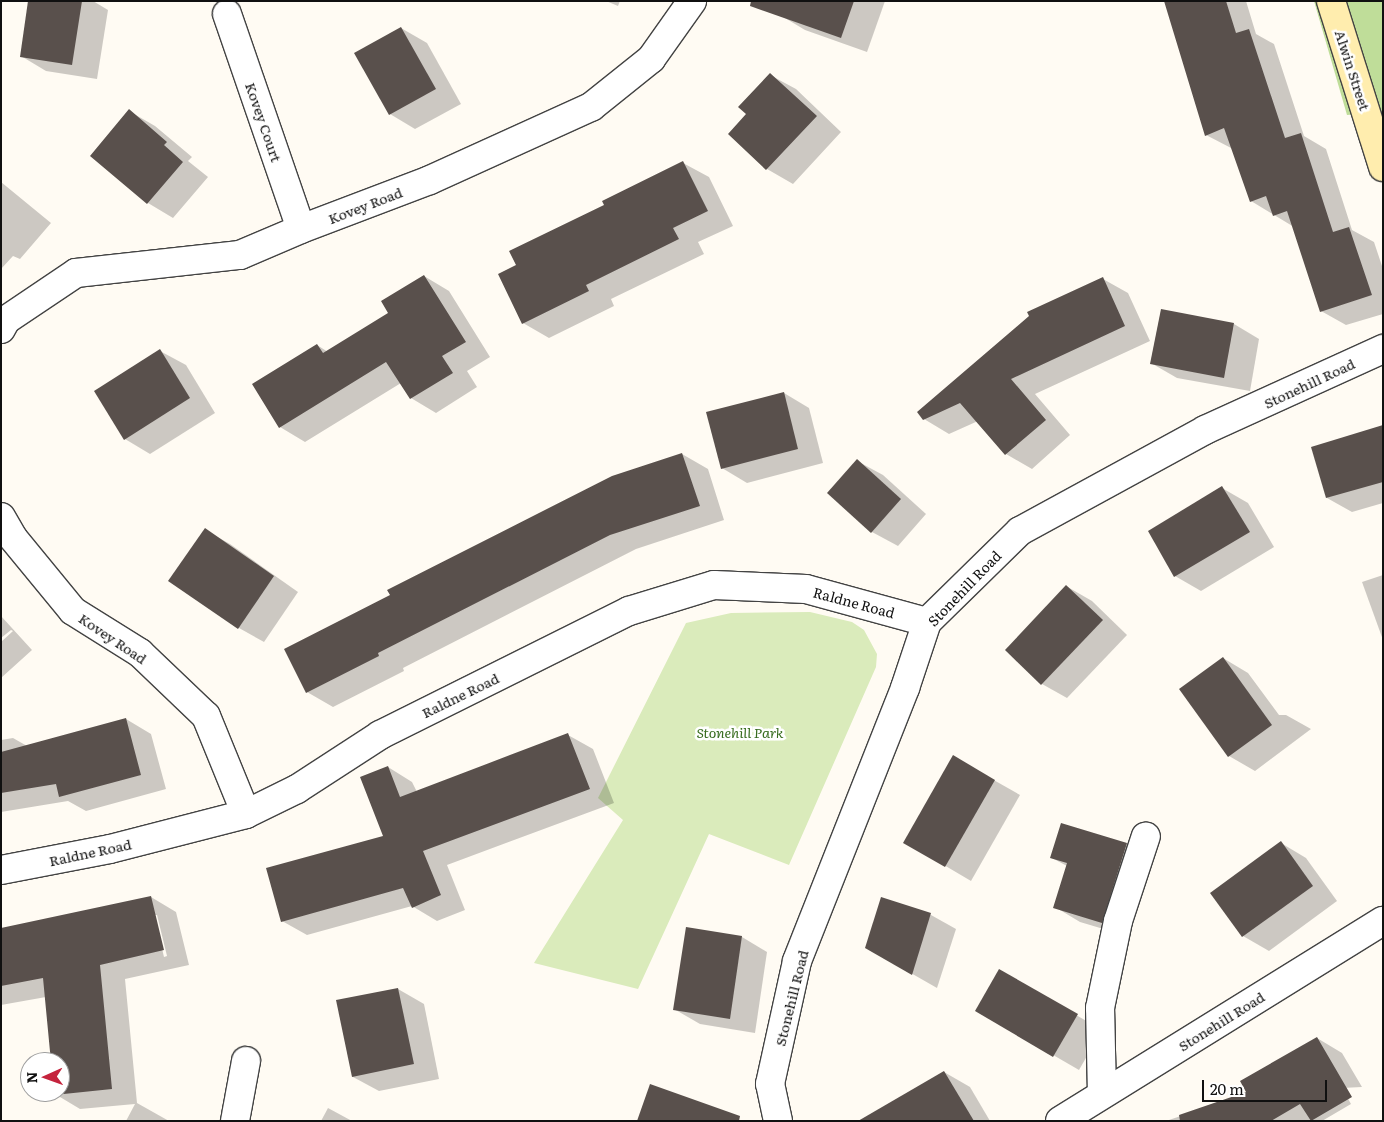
<!DOCTYPE html>
<style>
body{margin:0}
#map{position:relative;width:1384px;height:1122px;overflow:hidden;background:#fffbf3;font-family:Literata,serif}
div>[style]{position:absolute}
.green>*{inset:0;background:#daebbb}
.forest>*{inset:0;background:#bfdd99}
.shadow>*{inset:0;background:#0003}
.building>*{inset:0;background:#59504c}
.roads{filter:drop-shadow(1px 0 #434343) drop-shadow(-1px 0 #434343) drop-shadow(0 1px #434343) drop-shadow(0 -1px #434343)}
.street>*{height:28px;margin:-14px;padding:0 14px;transform-origin:14px;border-radius:14px;background:#fff}
.secondary>*{height:28px;margin:-14px;padding:0 14px;transform-origin:14px;border-radius:14px;background:#ffedae}
span{translate:-50% -50%;white-space:nowrap;text-align:center;line-height:1.15;-webkit-text-stroke:5px #fff;paint-order:stroke}
.street-label{font-size:14px;color:#101010}
.park-label{font-size:14px;color:#366b1d;font-style:italic}
.frame{position:absolute;inset:0;border:2px solid #101010;pointer-events:none}
.north{position:absolute;left:20px;top:1052px;width:50px;height:50px;box-sizing:border-box;background:#fff;border:1px solid #9f9f9f;border-radius:50%;rotate:268deg;font-size:14px;font-weight:700;line-height:20px;text-align:center;color:#101010}
.north::after{content:'';display:block;margin:auto;width:18px;height:22px;background:#c5233d;clip-path:polygon(50% 0,100% 100%,50% 72%,0 100%)}
.scale{position:absolute;left:1202px;top:1080px;width:125px;height:22px;box-sizing:border-box;border:2px solid #101010;border-top:0;padding-left:6px;font-size:15px;line-height:18px;white-space:nowrap;color:#101010;-webkit-text-stroke:4px #fff;paint-order:stroke}
</style>
<div id="map">
<div class="green">
<div style="clip-path:polygon(810px 612px,852px 622px,864px 630px,877px 654px,876px 667px,789px 865px,709px 834px,638px 989px,534px 963px,623px 820px,598px 798px,686px 623px,731px 613px)"></div>
</div>
<div class="forest">
<div style="clip-path:polygon(1314px 1px,1383px 1px,1383px 112px,1347px 115px)"></div>
</div>
<div class="shadow">
<div style="clip-path:polygon(29px 1px,93px 1px,108px 10px,97px 79px,46px 71px,21px 56px)"></div>
<div style="clip-path:polygon(606px 1px,620px 1px,618px 6px)"></div>
<div style="clip-path:polygon(785px 1px,885px 1px,867px 52px,805px 30px,780px 15px)"></div>
<div style="clip-path:polygon(1166px 1px,1246px 1px,1256px 34px,1274px 44px,1304px 136px,1326px 149px,1352px 230px,1374px 242px,1383px 269px,1383px 314px,1346px 325px,1321px 311px,1294px 227px,1251px 201px,1233px 149px,1206px 135px)"></div>
<div style="clip-path:polygon(401px 28px,427px 43px,461px 104px,415px 129px,390px 114px)"></div>
<div style="clip-path:polygon(770px 75px,796px 89px,841px 132px,793px 184px,767px 169px,729px 134px,748px 114px)"></div>
<div style="clip-path:polygon(129px 111px,155px 126px,192px 157px,188px 161px,208px 177px,173px 218px,148px 203px)"></div>
<div style="clip-path:polygon(683px 163px,709px 177px,733px 226px,698px 242px,704px 254px,611px 299px,614px 306px,549px 338px,523px 323px,500px 275px,517px 266px,605px 206px)"></div>
<div style="clip-path:polygon(1px 182px,51px 223px,20px 259px,13px 256px,1px 269px)"></div>
<div style="clip-path:polygon(424px 276px,449px 291px,490px 357px,467px 371px,477px 387px,436px 413px,411px 398px,401px 383px,305px 442px,280px 427px,317px 345px,328px 352px,390px 314px)"></div>
<div style="clip-path:polygon(1103px 279px,1128px 293px,1150px 341px,1035px 394px,1070px 435px,1032px 469px,1006px 454px,978px 421px,949px 434px,924px 419px)"></div>
<div style="clip-path:polygon(1234px 324px,1259px 339px,1250px 391px,1177px 378px,1151px 363px)"></div>
<div style="clip-path:polygon(160px 351px,186px 365px,215px 413px,150px 454px,125px 439px)"></div>
<div style="clip-path:polygon(784px 393px,809px 408px,823px 463px,747px 483px,722px 468px)"></div>
<div style="clip-path:polygon(1383px 427px,1383px 503px,1352px 512px,1327px 498px)"></div>
<div style="clip-path:polygon(682px 454px,708px 469px,724px 520px,636px 549px,403px 668px,404px 671px,333px 707px,307px 692px,286px 650px)"></div>
<div style="clip-path:polygon(857px 461px,883px 475px,926px 514px,898px 546px,872px 532px)"></div>
<div style="clip-path:polygon(1222px 488px,1248px 503px,1274px 547px,1201px 591px,1175px 576px)"></div>
<div style="clip-path:polygon(205px 530px,230px 544px,298px 592px,264px 642px,239px 628px)"></div>
<div style="clip-path:polygon(1383px 575px,1383px 640px,1362px 582px)"></div>
<div style="clip-path:polygon(1066px 586px,1092px 601px,1127px 635px,1067px 698px,1042px 684px)"></div>
<div style="clip-path:polygon(1px 616px,32px 650px,1px 678px,1px 642px,13px 631px,11px 630px,1px 638px)"></div>
<div style="clip-path:polygon(1223px 658px,1248px 673px,1279px 715px,1286px 715px,1311px 729px,1255px 771px,1229px 756px)"></div>
<div style="clip-path:polygon(126px 719px,151px 734px,166px 789px,86px 811px,68px 801px,1px 812px,1px 740px,13px 738px,27px 746px)"></div>
<div style="clip-path:polygon(568px 735px,593px 749px,614px 803px,447px 865px,465px 910px,437px 921px,412px 906px,307px 935px,282px 921px,385px 836px,388px 767px,412px 782px,417px 792px)"></div>
<div style="clip-path:polygon(953px 757px,1020px 795px,971px 881px,905px 842px)"></div>
<div style="clip-path:polygon(1061px 824px,1127px 844px,1152px 859px,1127px 936px,1080px 922px,1055px 907px,1067px 866px,1052px 858px)"></div>
<div style="clip-path:polygon(1281px 843px,1306px 858px,1337px 901px,1269px 951px,1243px 936px)"></div>
<div style="clip-path:polygon(evenodd,151px 897px,176px 912px,189px 965px,125px 979px,137px 1103px,169px 1121px,126px 1121px,135px 1104px,80px 1109px,55px 1094px,55px 1092px,60px 1092px,60px 1062px,52px 1062px,46px 997px,1px 1005px,1px 930px,151px 897px,154px 915px,157px 915px,167px 956px,164px 957px,154px 915px)"></div>
<div style="clip-path:polygon(882px 899px,931px 915px,956px 929px,937px 988px,867px 948px)"></div>
<div style="clip-path:polygon(687px 928px,742px 937px,767px 952px,755px 1033px,700px 1024px,674px 1009px)"></div>
<div style="clip-path:polygon(1000px 971px,1102px 1030px,1079px 1070px,977px 1011px)"></div>
<div style="clip-path:polygon(398px 989px,424px 1004px,439px 1079px,379px 1091px,353px 1077px,338px 1001px)"></div>
<div style="clip-path:polygon(1317px 1038px,1342px 1053px,1362px 1087px,1342px 1088px,1351px 1104px,1322px 1121px,1166px 1121px,1248px 1093px)"></div>
<div style="clip-path:polygon(944px 1072px,970px 1087px,990px 1121px,860px 1121px)"></div>
<div style="clip-path:polygon(328px 1108px,352px 1121px,321px 1121px)"></div>
</div>
<div class="building">
<div style="clip-path:polygon(28px 1px,82px 1px,72px 65px,20px 57px)"></div>
<div style="clip-path:polygon(751px 1px,854px 1px,841px 38px,750px 6px)"></div>
<div style="clip-path:polygon(1164px 1px,1226px 1px,1236px 33px,1249px 29px,1285px 138px,1301px 133px,1333px 232px,1349px 227px,1372px 295px,1320px 312px,1287px 211px,1273px 216px,1266px 196px,1250px 202px,1224px 128px,1205px 136px)"></div>
<div style="clip-path:polygon(401px 27px,436px 89px,389px 115px,354px 53px)"></div>
<div style="clip-path:polygon(770px 73px,817px 116px,766px 170px,728px 134px,746px 114px,738px 107px)"></div>
<div style="clip-path:polygon(129px 109px,167px 142px,164px 145px,183px 162px,147px 204px,90px 156px)"></div>
<div style="clip-path:polygon(683px 161px,708px 211px,673px 228px,679px 239px,586px 285px,589px 291px,522px 324px,498px 274px,516px 265px,509px 251px,604px 205px,602px 201px)"></div>
<div style="clip-path:polygon(424px 275px,466px 342px,442px 356px,453px 373px,410px 399px,386px 362px,279px 428px,252px 384px,317px 344px,323px 353px,388px 313px,381px 301px)"></div>
<div style="clip-path:polygon(1103px 277px,1125px 326px,1011px 379px,1046px 420px,1005px 455px,960px 403px,923px 420px,917px 412px,1029px 316px,1027px 312px)"></div>
<div style="clip-path:polygon(1161px 309px,1234px 323px,1224px 378px,1150px 364px)"></div>
<div style="clip-path:polygon(160px 349px,190px 398px,124px 440px,94px 391px)"></div>
<div style="clip-path:polygon(784px 392px,798px 449px,721px 469px,706px 412px)"></div>
<div style="clip-path:polygon(1383px 425px,1383px 482px,1326px 498px,1311px 447px)"></div>
<div style="clip-path:polygon(682px 453px,700px 506px,610px 535px,378px 653px,379px 656px,306px 693px,284px 649px,390px 595px,387px 590px,612px 476px)"></div>
<div style="clip-path:polygon(857px 459px,901px 499px,871px 533px,827px 493px)"></div>
<div style="clip-path:polygon(1222px 486px,1250px 532px,1174px 577px,1148px 531px)"></div>
<div style="clip-path:polygon(205px 528px,274px 576px,238px 629px,168px 581px)"></div>
<div style="clip-path:polygon(1066px 585px,1103px 620px,1041px 685px,1005px 650px)"></div>
<div style="clip-path:polygon(1223px 657px,1272px 725px,1228px 757px,1179px 689px)"></div>
<div style="clip-path:polygon(126px 718px,141px 775px,59px 797px,56px 784px,1px 793px,1px 752px)"></div>
<div style="clip-path:polygon(568px 733px,590px 789px,423px 851px,441px 895px,412px 908px,403px 888px,281px 922px,266px 868px,383px 836px,360px 777px,388px 766px,400px 797px)"></div>
<div style="clip-path:polygon(953px 755px,995px 780px,945px 867px,903px 843px)"></div>
<div style="clip-path:polygon(1061px 823px,1127px 843px,1102px 923px,1053px 908px,1067px 863px,1050px 858px)"></div>
<div style="clip-path:polygon(1281px 841px,1313px 886px,1242px 937px,1210px 893px)"></div>
<div style="clip-path:polygon(151px 896px,164px 950px,100px 965px,112px 1089px,54px 1095px,53px 1092px,60px 1092px,60px 1062px,51px 1062px,43px 978px,1px 986px,1px 928px)"></div>
<div style="clip-path:polygon(881px 897px,931px 913px,912px 975px,865px 948px)"></div>
<div style="clip-path:polygon(686px 927px,742px 936px,730px 1019px,673px 1010px)"></div>
<div style="clip-path:polygon(999px 969px,1078px 1014px,1053px 1057px,975px 1011px)"></div>
<div style="clip-path:polygon(398px 988px,414px 1064px,352px 1077px,336px 1000px)"></div>
<div style="clip-path:polygon(1317px 1037px,1352px 1097px,1311px 1121px,1300px 1104px,1271px 1121px,1180px 1121px,1179px 1115px,1246px 1092px,1240px 1081px)"></div>
<div style="clip-path:polygon(944px 1071px,974px 1121px,858px 1121px)"></div>
<div style="clip-path:polygon(650px 1084px,740px 1116px,739px 1121px,637px 1121px)"></div>
</div>
<div class="roads">
<div class="street">
<div style="left:227px;top:14px;width:227px;rotate:71deg"></div>
<div style="left:1px;top:329px;width:10px;rotate:-61deg"></div>
<div style="left:6px;top:320px;width:84px;rotate:-33.9deg"></div>
<div style="left:76px;top:273px;width:165px;rotate:-6.3deg"></div>
<div style="left:240px;top:255px;width:66px;rotate:-23.1deg"></div>
<div style="left:301px;top:229px;width:138px;rotate:-20.8deg"></div>
<div style="left:430px;top:180px;width:177px;rotate:-24.4deg"></div>
<div style="left:591px;top:107px;width:77px;rotate:-38.7deg"></div>
<div style="left:651px;top:59px;width:71px;rotate:-54.7deg"></div>
<div style="left:1px;top:517px;width:24px;rotate:60deg"></div>
<div style="left:13px;top:538px;width:94px;rotate:50.6deg"></div>
<div style="left:73px;top:611px;width:79px;rotate:32.1deg"></div>
<div style="left:140px;top:653px;width:91px;rotate:43.7deg"></div>
<div style="left:206px;top:716px;width:106px;rotate:67.8deg"></div>
<div style="left:1px;top:870px;width:111px;rotate:-10.9deg"></div>
<div style="left:110px;top:849px;width:140px;rotate:-14.4deg"></div>
<div style="left:246px;top:814px;width:57px;rotate:-26.1deg"></div>
<div style="left:297px;top:789px;width:99px;rotate:-33deg"></div>
<div style="left:380px;top:735px;width:278px;rotate:-26.5deg"></div>
<div style="left:629px;top:611px;width:89px;rotate:-17deg"></div>
<div style="left:714px;top:585px;width:92px;rotate:2.5deg"></div>
<div style="left:806px;top:589px;width:125px;rotate:15.3deg"></div>
<div style="left:1102px;top:1094px;width:86px;rotate:-91.3deg"></div>
<div style="left:1100px;top:1008px;width:89px;rotate:-78.3deg"></div>
<div style="left:1118px;top:921px;width:89px;rotate:-71.8deg"></div>
<div style="left:235px;top:1121px;width:61px;rotate:-79.6deg"></div>
<div style="left:778px;top:1121px;width:38px;rotate:-102deg"></div>
<div style="left:770px;top:1084px;width:126px;rotate:-77.6deg"></div>
<div style="left:797px;top:961px;width:294px;rotate:-68.4deg"></div>
<div style="left:905px;top:688px;width:70px;rotate:-71.6deg"></div>
<div style="left:927px;top:622px;width:130px;rotate:-44.4deg"></div>
<div style="left:1020px;top:531px;width:211px;rotate:-28.6deg"></div>
<div style="left:1205px;top:430px;width:196px;rotate:-24.5deg"></div>
<div style="left:1060px;top:1121px;width:380px;rotate:-31.8deg"></div>
</div>
<div class="secondary">
<div style="left:1331px;top:1px;width:174px;rotate:72.6deg"></div>
</div>
</div>
<div class="street-label">
<span style="left:1353px;top:70px;rotate:72deg">Alwin Street</span>
<span style="left:264px;top:122px;rotate:71deg">Kovey Court</span>
<span style="left:365px;top:205px;rotate:-21deg">Kovey Road</span>
<span style="left:1309px;top:383px;rotate:-25deg">Stonehill Road</span>
<span style="left:964px;top:588px;rotate:-46deg">Stonehill Road</span>
<span style="left:854px;top:602px;rotate:15deg">Raldne Road</span>
<span style="left:113px;top:638px;rotate:34deg">Kovey Road</span>
<span style="left:460px;top:695px;rotate:-26deg">Raldne Road</span>
<span style="left:90px;top:852px;rotate:-12deg">Raldne Road</span>
<span style="left:791px;top:998px;rotate:-76deg">Stonehill Road</span>
<span style="left:1221px;top:1021px;rotate:-32deg">Stonehill Road</span>
</div>
<div class="park-label">
<span style="left:740px;top:732px">Stonehill Park</span>
</div>
<div class="frame"></div>
<div class="north">N</div>
<div class="scale">20 m</div>
</div>
